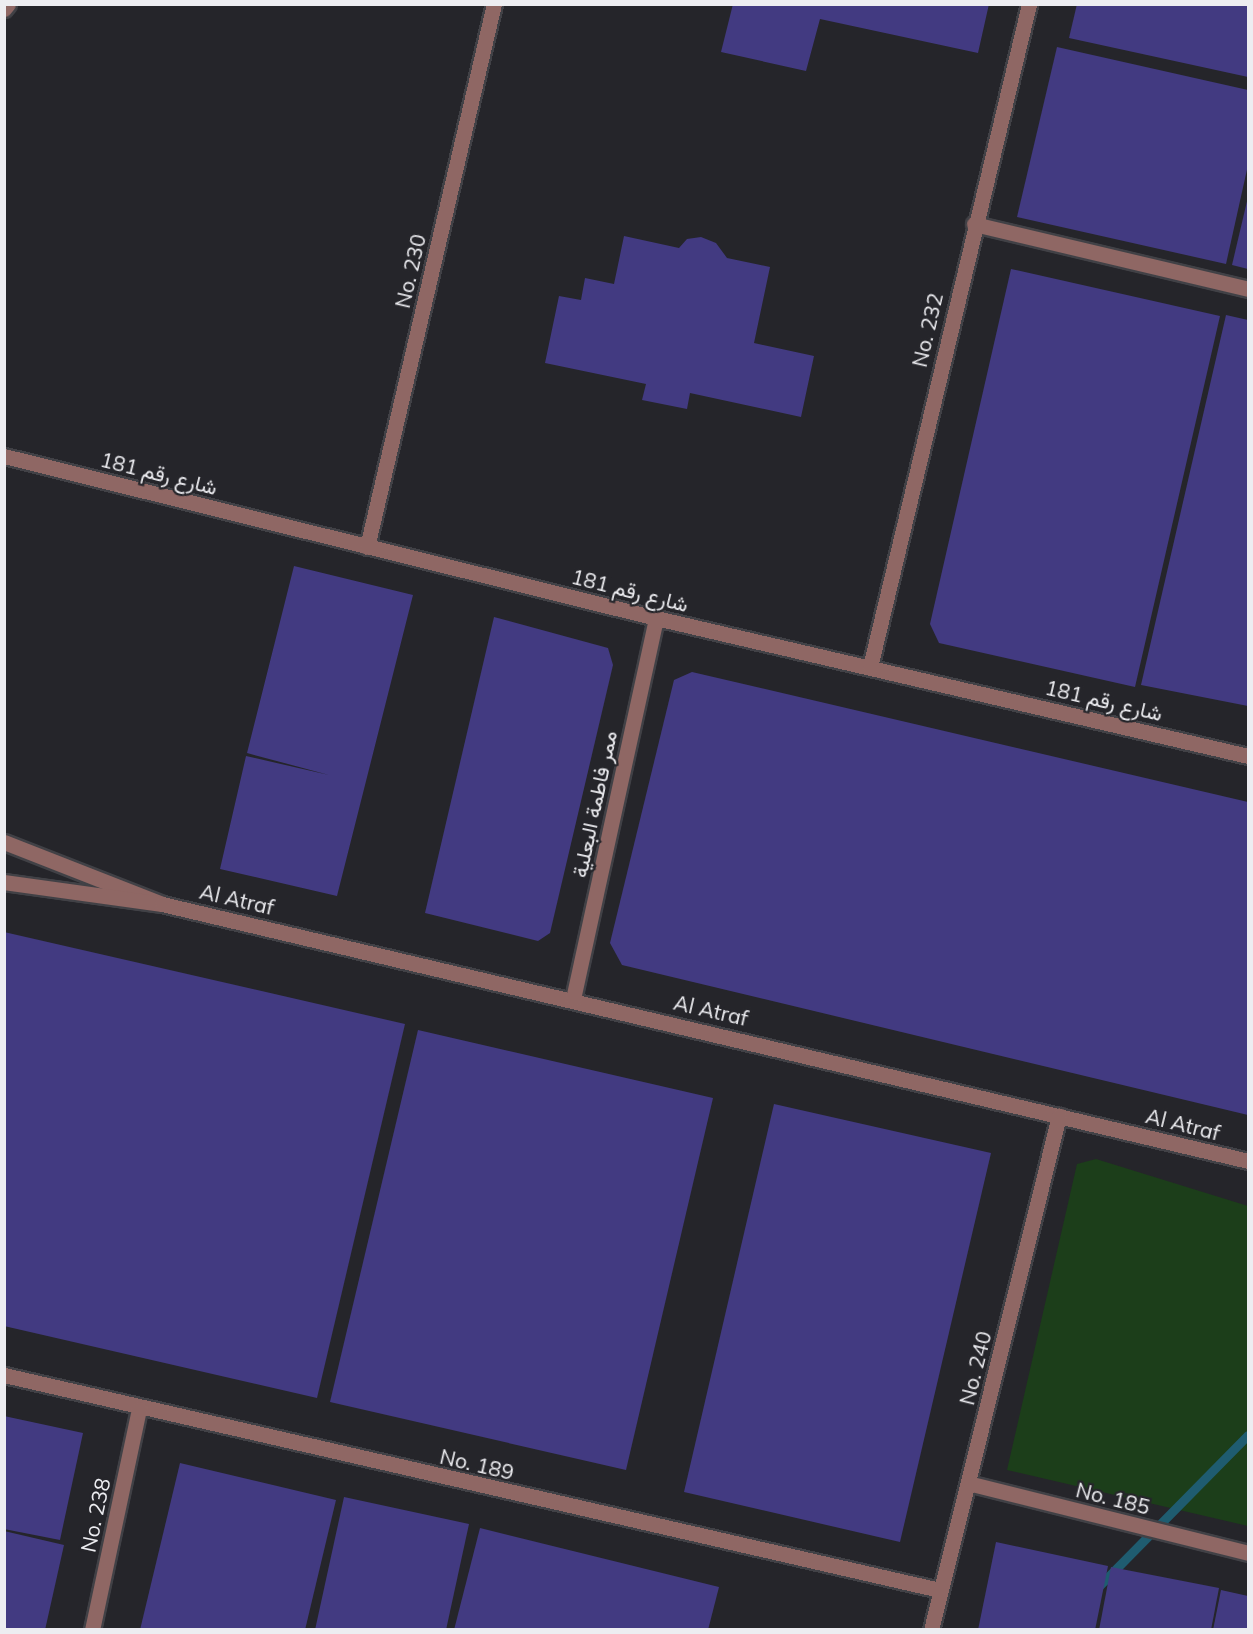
<!DOCTYPE html>
<meta charset="utf-8">
<style>
body{margin:0}
#map{position:relative;width:1253px;height:1634px;overflow:hidden;background:#25252a;font-family:Mulish,Vazirmatn,sans-serif}
div>[style]{position:absolute}
.green>*{inset:0;background:#1c3e1a}
.stream>*{height:9px;margin:-4.5px;padding:0 4.5px;transform-origin:4.5px;border-radius:4.5px;background:#1f5c70}
.building>*{inset:0;background:#423a81}
.roads{filter:drop-shadow(2px 0 #414146) drop-shadow(-2px 0 #414146) drop-shadow(0 2px #414146) drop-shadow(0 -2px #414146)}
.minor>*{height:15px;margin:-7.5px;padding:0 7.5px;transform-origin:7.5px;border-radius:7.5px;background:#8f6764}
span{translate:-50% -50%;white-space:nowrap;text-align:center;line-height:1.15;-webkit-text-stroke:4.5px #25252a;paint-order:stroke}
.street-label{font-size:21px;color:#ededf1}
.frame{position:absolute;inset:0;border:6px solid #ededf1;pointer-events:none}
</style>
<div id="map">
<div class="green">
<div style="clip-path:polygon(1096px 1159px,1248px 1206px,1248px 1526px,1007px 1470px,1077px 1164px)"></div>
</div>
<div class="stream">
<div style="left:1096px;top:1589px;width:216px;rotate:-45.4deg"></div>
</div>
<div class="building">
<div style="clip-path:polygon(733px 4px,989px 4px,978px 53px,820px 19px,806px 71px,721px 52px)"></div>
<div style="clip-path:polygon(1077px 4px,1248px 4px,1248px 77px,1069px 38px)"></div>
<div style="clip-path:polygon(1057px 47px,1248px 90px,1248px 165px,1226px 264px,1017px 217px)"></div>
<div style="clip-path:polygon(1248px 197px,1248px 269px,1232px 265px)"></div>
<div style="clip-path:polygon(624px 236px,679px 248px,687px 239px,701px 237px,716px 243px,727px 258px,770px 267px,754px 343px,814px 356px,801px 417px,690px 393px,687px 409px,642px 400px,646px 384px,545px 363px,559px 296px,581px 300px,585px 278px,614px 284px)"></div>
<div style="clip-path:polygon(1011px 269px,1220px 316px,1135px 687px,939px 643px,930px 624px)"></div>
<div style="clip-path:polygon(1226px 315px,1248px 320px,1248px 706px,1141px 685px)"></div>
<div style="clip-path:polygon(294px 566px,413px 595px,337px 896px,220px 869px,246px 756px,329px 775px,247px 753px)"></div>
<div style="clip-path:polygon(494px 617px,608px 648px,613px 665px,550px 933px,538px 941px,425px 913px)"></div>
<div style="clip-path:polygon(692px 672px,1248px 802px,1248px 1115px,622px 965px,610px 943px,674px 680px)"></div>
<div style="clip-path:polygon(4px 932px,405px 1024px,317px 1398px,4px 1326px)"></div>
<div style="clip-path:polygon(418px 1030px,713px 1098px,626px 1470px,330px 1402px)"></div>
<div style="clip-path:polygon(774px 1104px,991px 1153px,900px 1542px,684px 1492px)"></div>
<div style="clip-path:polygon(4px 1416px,83px 1433px,60px 1540px,4px 1529px)"></div>
<div style="clip-path:polygon(180px 1463px,336px 1500px,305px 1630px,140px 1630px)"></div>
<div style="clip-path:polygon(344px 1497px,469px 1524px,446px 1630px,315px 1630px)"></div>
<div style="clip-path:polygon(480px 1528px,719px 1587px,708px 1630px,454px 1630px)"></div>
<div style="clip-path:polygon(4px 1531px,64px 1545px,45px 1630px,4px 1630px)"></div>
<div style="clip-path:polygon(996px 1542px,1108px 1566px,1095px 1630px,978px 1630px)"></div>
<div style="clip-path:polygon(1111px 1567px,1219px 1588px,1211px 1630px,1099px 1630px)"></div>
<div style="clip-path:polygon(1221px 1590px,1248px 1596px,1248px 1630px,1213px 1630px)"></div>
</div>
<div class="roads">
<div class="minor">
<div style="left:4px;top:9px;width:6px;rotate:-51deg"></div>
<div style="left:974px;top:224px;width:282px;rotate:13.3deg"></div>
<div style="left:4px;top:456px;width:672px;rotate:13.95deg"></div>
<div style="left:656px;top:618px;width:608px;rotate:13.12deg"></div>
<div style="left:367px;top:547px;width:558px;rotate:-76.84deg"></div>
<div style="left:870px;top:667px;width:682px;rotate:-76.51deg"></div>
<div style="left:4px;top:842px;width:170px;rotate:21.4deg"></div>
<div style="left:162px;top:904px;width:160px;rotate:-172.1deg"></div>
<div style="left:162px;top:904px;width:1116px;rotate:13.31deg"></div>
<div style="left:573px;top:999px;width:390px;rotate:-77.7deg"></div>
<div style="left:4px;top:1375px;width:960px;rotate:12.94deg"></div>
<div style="left:968px;top:1483px;width:289px;rotate:14deg"></div>
<div style="left:92px;top:1630px;width:226px;rotate:-78deg"></div>
<div style="left:931px;top:1630px;width:530px;rotate:-76.02deg"></div>
</div>
</div>
<div class="street-label">
<span style="left:410px;top:271px;rotate:-77deg">No. 230</span>
<span style="left:927px;top:330px;rotate:-77deg">No. 232</span>
<span style="left:159px;top:473px;rotate:14deg">شارع رقم 181</span>
<span style="left:630px;top:590px;rotate:14deg">شارع رقم 181</span>
<span style="left:1104px;top:700px;rotate:13deg">شارع رقم 181</span>
<span style="left:594px;top:804px;rotate:-78deg">ممر فاطمة البعلية</span>
<span style="left:237px;top:899px;rotate:13deg">Al Atraf</span>
<span style="left:711px;top:1010px;rotate:13deg">Al Atraf</span>
<span style="left:1183px;top:1124px;rotate:14deg">Al Atraf</span>
<span style="left:975px;top:1368px;rotate:-76deg">No. 240</span>
<span style="left:477px;top:1464px;rotate:13deg">No. 189</span>
<span style="left:1113px;top:1498px;rotate:14deg">No. 185</span>
<span style="left:95px;top:1515px;rotate:-78deg">No. 238</span>
</div>
<div class="frame"></div>
</div>
